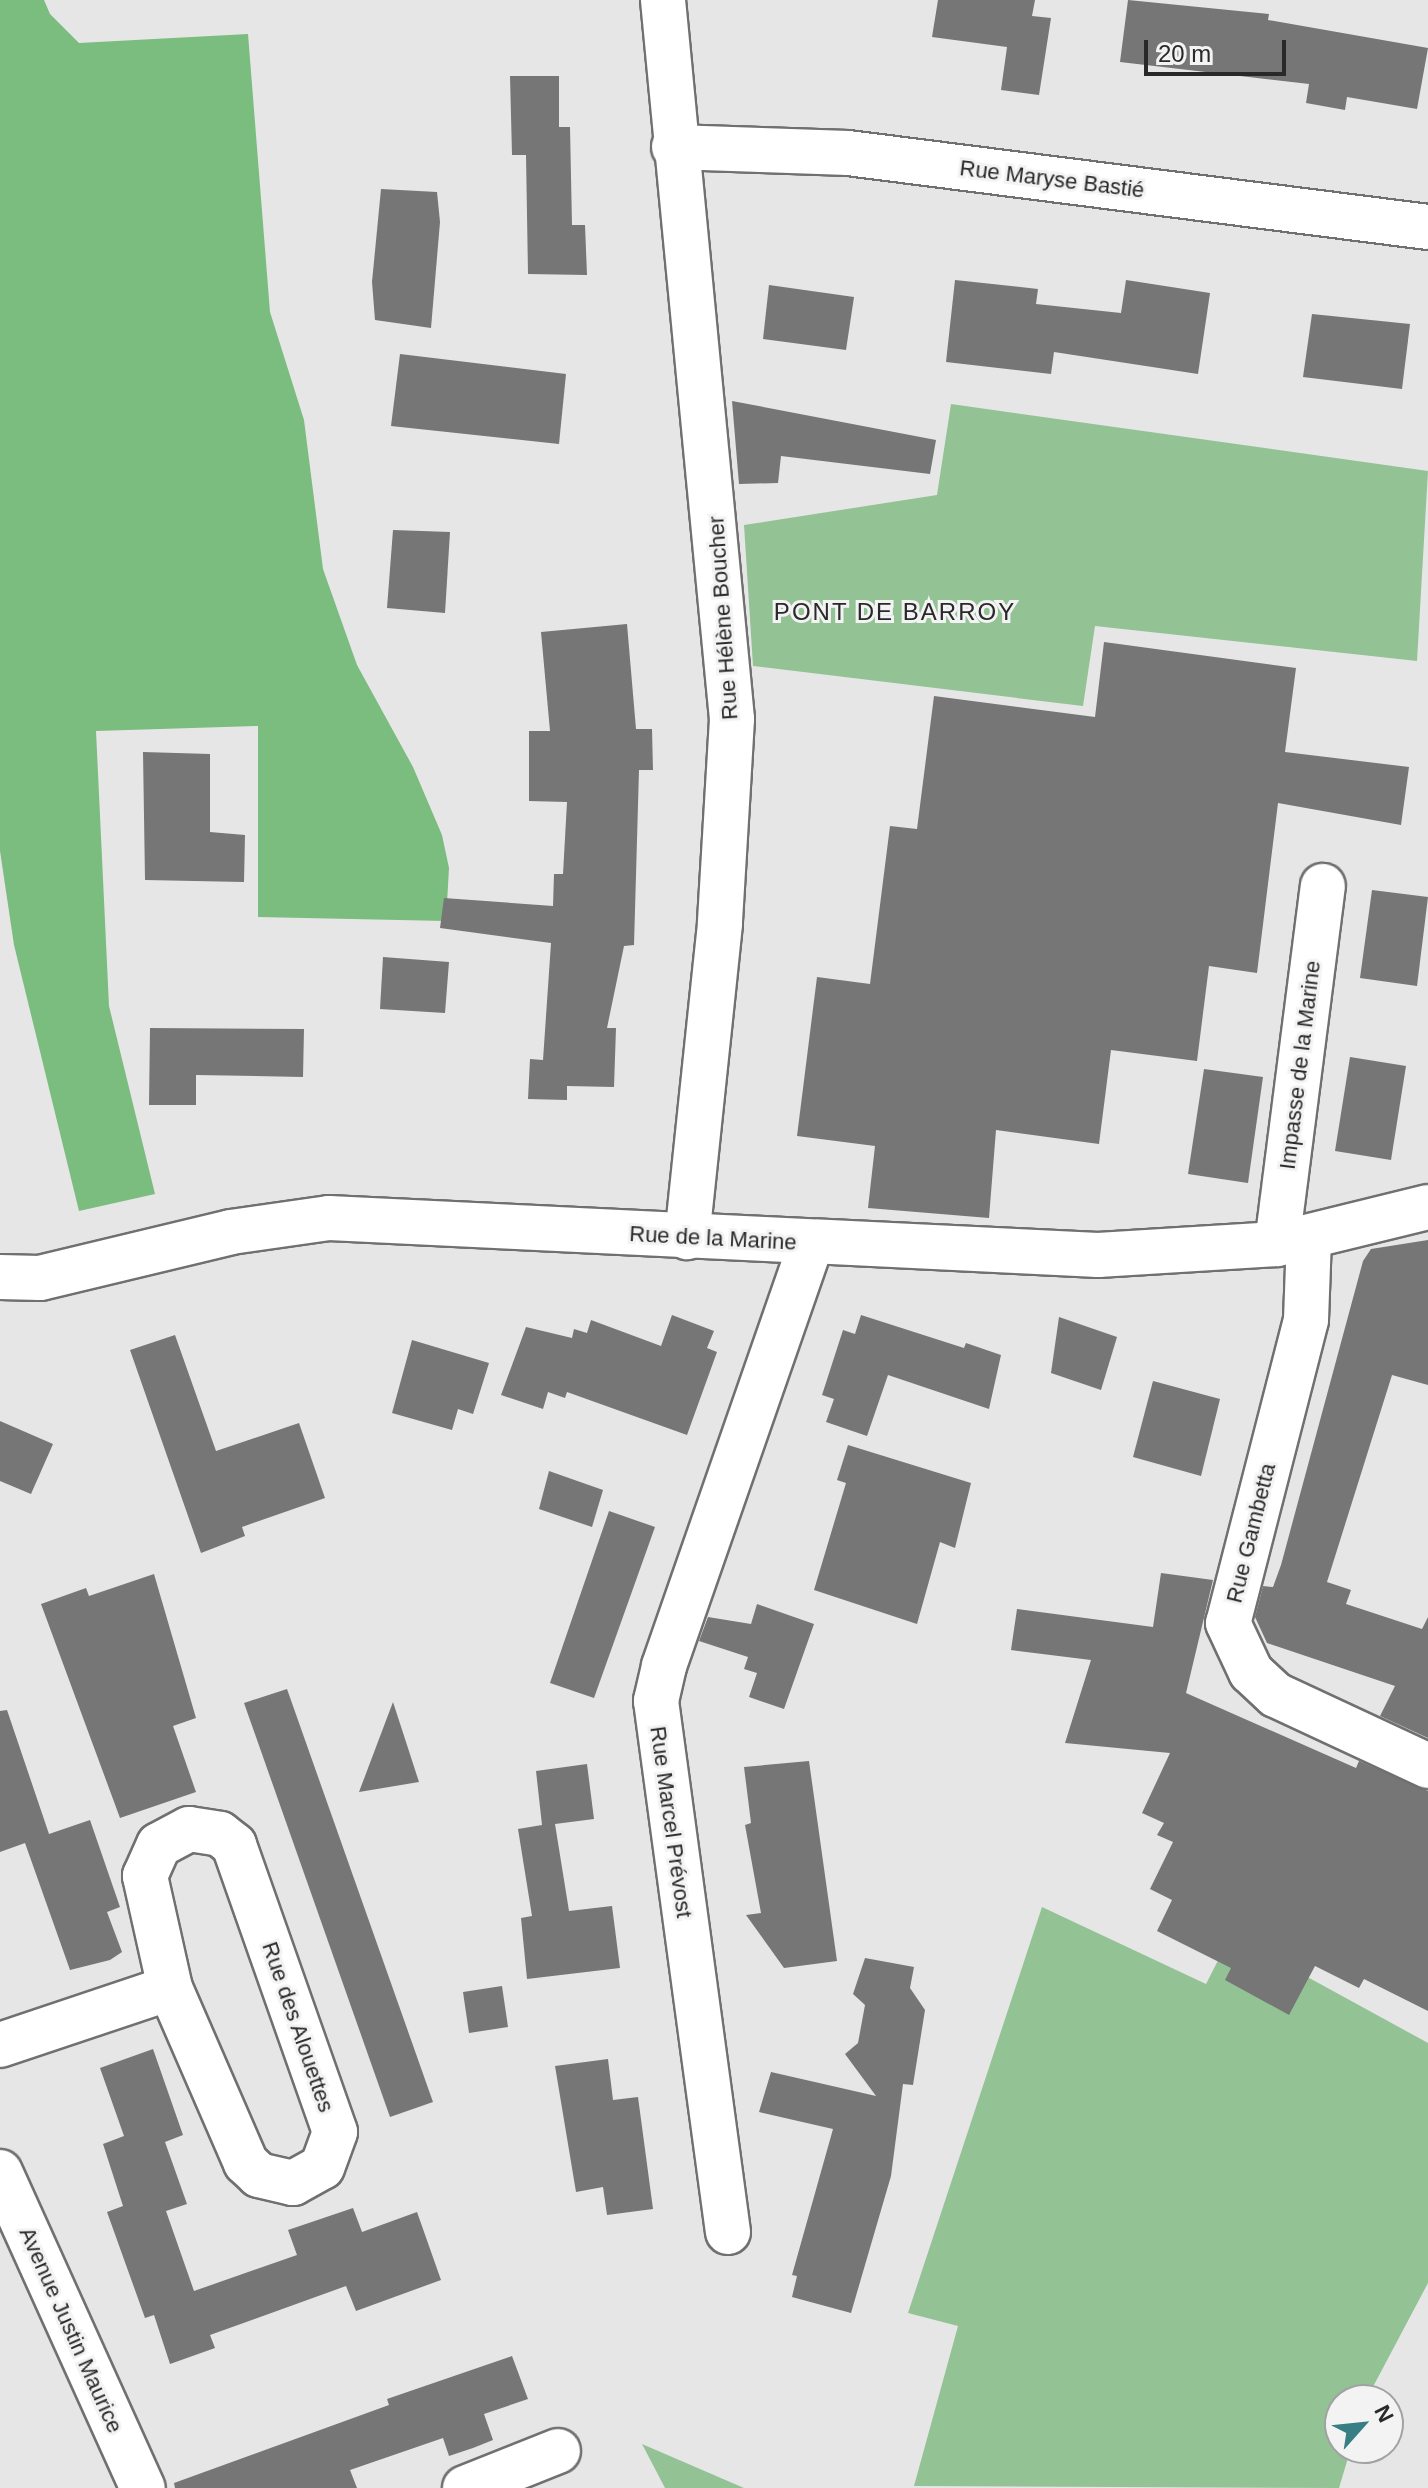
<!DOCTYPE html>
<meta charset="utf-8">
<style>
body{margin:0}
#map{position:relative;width:1428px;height:2488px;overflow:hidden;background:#e6e6e7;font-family:Arial,sans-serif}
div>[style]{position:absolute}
.green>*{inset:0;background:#93c295}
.forest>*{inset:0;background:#7bbc7f}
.building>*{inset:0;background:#767677}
.roads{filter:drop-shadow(2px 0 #707071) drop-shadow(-2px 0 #707071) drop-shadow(0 2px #707071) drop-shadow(0 -2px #707071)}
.street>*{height:44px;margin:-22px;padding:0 22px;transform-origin:22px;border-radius:22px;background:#fff}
span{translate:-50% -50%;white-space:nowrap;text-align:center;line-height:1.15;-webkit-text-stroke:6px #f3f3f4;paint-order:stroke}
.street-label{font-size:22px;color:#292929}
.neighbourhood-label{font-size:24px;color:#292929;letter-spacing:2px}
.north{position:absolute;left:1324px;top:2384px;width:80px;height:80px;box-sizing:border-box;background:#f3f3f4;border:2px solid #a2a2a3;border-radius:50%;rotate:63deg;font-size:22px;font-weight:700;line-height:32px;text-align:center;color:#292929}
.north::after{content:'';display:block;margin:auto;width:28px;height:36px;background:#377f85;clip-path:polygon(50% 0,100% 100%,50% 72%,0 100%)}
.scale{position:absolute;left:1144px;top:40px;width:142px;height:36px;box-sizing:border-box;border:4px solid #292929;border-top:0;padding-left:10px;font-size:24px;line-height:28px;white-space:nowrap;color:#292929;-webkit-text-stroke:6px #f3f3f4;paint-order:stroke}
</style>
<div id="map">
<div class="green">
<div style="clip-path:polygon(951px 404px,1428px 471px,1417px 661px,1095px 626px,1083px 706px,753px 666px,744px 525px,937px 495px)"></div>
<div style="clip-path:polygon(1042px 1907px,1206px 1984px,1231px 1935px,1428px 2043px,1428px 2283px,1366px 2400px,1340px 2400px,1340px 2448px,1351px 2448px,1339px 2488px,914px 2486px,958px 2326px,908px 2313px)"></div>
<div style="clip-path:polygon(642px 2444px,744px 2488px,665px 2488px)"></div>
</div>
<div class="forest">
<div style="clip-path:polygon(0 0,44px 0,50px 14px,79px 43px,248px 34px,270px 312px,304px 420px,323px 569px,357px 665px,413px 767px,442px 835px,449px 868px,446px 921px,258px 917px,258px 726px,96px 731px,109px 1006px,155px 1194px,79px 1211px,14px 945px,0 851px)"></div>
</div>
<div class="building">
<div style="clip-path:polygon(938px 0,1035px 0,1032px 16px,1051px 18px,1039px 95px,1001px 90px,1007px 47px,932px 37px)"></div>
<div style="clip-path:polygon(1128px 0,1269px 14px,1268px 20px,1428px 48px,1417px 109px,1347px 97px,1345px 110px,1306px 103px,1309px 84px,1120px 62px)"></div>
<div style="clip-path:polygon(510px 76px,559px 76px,559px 127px,570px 127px,572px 225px,585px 225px,587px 275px,528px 274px,526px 155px,512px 155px)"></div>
<div style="clip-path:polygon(381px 189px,437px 192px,440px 222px,431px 328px,375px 320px,372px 282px)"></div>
<div style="clip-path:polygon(955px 280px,1038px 289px,1036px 304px,1121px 313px,1126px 280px,1210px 293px,1198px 374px,1054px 352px,1051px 374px,946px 362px)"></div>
<div style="clip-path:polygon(769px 285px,854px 297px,846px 350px,763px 339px)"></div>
<div style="clip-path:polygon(1312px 314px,1410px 324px,1402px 389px,1303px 377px)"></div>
<div style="clip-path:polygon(400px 354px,566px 374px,559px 444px,391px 426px)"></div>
<div style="clip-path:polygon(732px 401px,936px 440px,930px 474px,781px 456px,778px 483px,739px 484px)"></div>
<div style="clip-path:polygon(393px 530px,450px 532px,445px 613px,387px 608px)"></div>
<div style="clip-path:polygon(627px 624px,636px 729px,652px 729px,653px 770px,639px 770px,634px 945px,624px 946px,607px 1028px,616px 1028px,614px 1087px,567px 1086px,567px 1100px,528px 1099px,530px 1059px,543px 1060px,551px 943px,440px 928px,444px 898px,553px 906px,554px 874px,563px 874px,567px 802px,529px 801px,529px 731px,550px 731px,541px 632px)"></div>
<div style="clip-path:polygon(1104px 642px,1296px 668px,1285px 752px,1409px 767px,1401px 825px,1278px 803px,1257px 973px,1209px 966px,1197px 1061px,1111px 1050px,1099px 1144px,996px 1130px,989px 1218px,868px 1208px,875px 1146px,797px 1136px,817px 977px,870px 984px,890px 826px,917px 829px,934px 696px,1095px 717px)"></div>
<div style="clip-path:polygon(143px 752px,210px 754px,210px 832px,245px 835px,244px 882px,145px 880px)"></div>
<div style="clip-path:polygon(1372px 890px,1428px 897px,1417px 986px,1360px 978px)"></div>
<div style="clip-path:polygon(383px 957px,449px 962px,445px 1013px,380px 1009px)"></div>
<div style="clip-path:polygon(150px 1028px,304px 1029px,303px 1077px,196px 1075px,196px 1105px,149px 1105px)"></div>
<div style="clip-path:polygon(1350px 1057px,1406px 1066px,1391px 1160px,1335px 1151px)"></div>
<div style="clip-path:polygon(1204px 1069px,1263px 1077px,1248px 1183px,1188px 1174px)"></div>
<div style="clip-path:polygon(1428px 1240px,1428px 1385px,1392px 1375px,1327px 1582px,1351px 1590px,1346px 1604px,1422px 1629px,1428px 1617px,1428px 1738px,1380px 1716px,1395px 1686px,1267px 1643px,1255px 1617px,1263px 1586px,1273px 1587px,1281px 1565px,1363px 1261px,1371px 1249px)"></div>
<div style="clip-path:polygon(672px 1315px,714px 1331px,707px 1348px,717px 1352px,687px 1435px,567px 1392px,565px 1398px,548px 1392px,543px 1409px,501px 1395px,526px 1327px,572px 1338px,574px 1329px,587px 1333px,591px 1320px,661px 1346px)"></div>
<div style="clip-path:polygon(861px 1315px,964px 1348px,966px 1343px,1001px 1355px,989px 1409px,888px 1375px,867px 1436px,826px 1422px,834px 1399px,822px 1395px,843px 1330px,855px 1334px)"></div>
<div style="clip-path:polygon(1059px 1317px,1117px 1337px,1101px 1390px,1051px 1373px)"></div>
<div style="clip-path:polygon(175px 1335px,216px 1451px,299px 1423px,325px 1498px,242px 1527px,245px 1536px,201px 1553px,130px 1350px)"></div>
<div style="clip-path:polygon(412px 1340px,489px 1363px,473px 1414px,458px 1409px,452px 1430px,392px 1413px)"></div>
<div style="clip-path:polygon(1153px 1381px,1220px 1399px,1201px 1476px,1133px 1457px)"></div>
<div style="clip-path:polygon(0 1421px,53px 1444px,31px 1494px,0 1481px)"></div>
<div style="clip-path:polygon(848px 1445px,971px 1483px,955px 1548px,940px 1542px,917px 1624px,814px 1590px,846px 1483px,837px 1480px)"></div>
<div style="clip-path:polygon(549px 1471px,603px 1490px,592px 1527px,539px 1509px)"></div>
<div style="clip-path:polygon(609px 1511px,655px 1527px,594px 1698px,550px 1683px)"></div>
<div style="clip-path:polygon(1161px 1573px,1213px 1580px,1186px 1693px,1356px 1768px,1359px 1761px,1428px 1791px,1428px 2011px,1364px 1979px,1359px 1988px,1315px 1966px,1289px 2015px,1225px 1980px,1231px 1968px,1157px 1931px,1172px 1900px,1150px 1889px,1173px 1842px,1157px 1835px,1164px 1823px,1142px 1813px,1170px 1753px,1065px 1743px,1091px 1660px,1011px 1650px,1017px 1609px,1153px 1627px)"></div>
<div style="clip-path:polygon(154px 1574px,196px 1718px,173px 1726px,196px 1792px,120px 1818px,41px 1604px,86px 1588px,89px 1596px)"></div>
<div style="clip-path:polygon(757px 1604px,814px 1624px,784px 1709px,749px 1697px,757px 1673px,744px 1669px,748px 1657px,699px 1641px,708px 1617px,751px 1624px)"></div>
<div style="clip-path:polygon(287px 1689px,433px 2102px,390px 2117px,244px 1703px)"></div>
<div style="clip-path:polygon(393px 1702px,419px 1782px,359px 1792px)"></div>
<div style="clip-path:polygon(7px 1710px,49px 1834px,90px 1820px,120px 1907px,107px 1912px,122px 1952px,110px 1960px,70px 1970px,25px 1843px,0 1852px,0 1711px)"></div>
<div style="clip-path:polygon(809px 1761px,837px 1961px,784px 1968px,746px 1915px,761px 1913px,745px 1825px,751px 1823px,744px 1767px)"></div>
<div style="clip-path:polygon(587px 1764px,594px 1819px,555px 1824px,569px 1911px,612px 1906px,620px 1968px,527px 1979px,521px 1918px,532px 1916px,518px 1829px,542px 1825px,536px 1771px)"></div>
<div style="clip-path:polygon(865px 1958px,914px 1967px,910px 1988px,925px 2010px,913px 2085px,903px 2084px,891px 2176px,851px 2313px,792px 2297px,797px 2276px,792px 2275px,833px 2129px,759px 2112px,771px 2072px,876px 2096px,845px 2054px,858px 2043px,865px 2005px,853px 1994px)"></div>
<div style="clip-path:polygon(502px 1986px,508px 2027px,469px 2033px,463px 1992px)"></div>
<div style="clip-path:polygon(153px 2049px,183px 2135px,165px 2142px,187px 2204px,166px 2211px,194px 2291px,297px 2255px,288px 2230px,353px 2208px,362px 2232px,417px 2212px,441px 2280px,356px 2311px,346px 2286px,210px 2335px,215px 2348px,170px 2364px,154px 2315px,145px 2318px,107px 2212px,123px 2206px,103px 2144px,124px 2136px,100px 2068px)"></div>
<div style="clip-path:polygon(608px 2059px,613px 2100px,638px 2097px,653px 2209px,607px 2215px,603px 2187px,576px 2192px,555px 2066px)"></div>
<div style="clip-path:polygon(512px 2356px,528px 2399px,484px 2414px,493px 2440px,473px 2448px,449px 2456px,443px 2438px,350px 2470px,357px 2488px,175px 2488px,174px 2483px,389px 2405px,387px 2399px)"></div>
</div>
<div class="roads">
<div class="street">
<div style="left:663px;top:0;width:722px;rotate:84.52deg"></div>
<div style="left:732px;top:719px;width:205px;rotate:93.4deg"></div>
<div style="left:720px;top:924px;width:315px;rotate:96deg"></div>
<div style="left:674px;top:147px;width:174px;rotate:2deg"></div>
<div style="left:848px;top:153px;width:585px;rotate:7.27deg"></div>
<div style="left:1309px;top:1238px;width:82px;rotate:92.1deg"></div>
<div style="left:1306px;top:1320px;width:313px;rotate:104.4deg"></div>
<div style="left:1228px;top:1623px;width:54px;rotate:64.9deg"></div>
<div style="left:1251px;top:1672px;width:34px;rotate:43deg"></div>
<div style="left:1276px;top:1695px;width:168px;rotate:25deg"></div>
<div style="left:1277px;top:1244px;width:361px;rotate:-82.7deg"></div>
<div style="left:0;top:1277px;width:40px;rotate:1.4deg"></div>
<div style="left:40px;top:1278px;width:196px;rotate:-13.5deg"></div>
<div style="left:231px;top:1232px;width:99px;rotate:-8.1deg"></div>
<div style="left:329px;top:1218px;width:770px;rotate:2.75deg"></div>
<div style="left:1098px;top:1255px;width:179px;rotate:-3.5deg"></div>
<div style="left:1277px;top:1244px;width:155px;rotate:-13.8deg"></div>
<div style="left:189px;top:1829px;width:31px;rotate:9deg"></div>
<div style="left:220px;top:1834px;width:18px;rotate:38deg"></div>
<div style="left:234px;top:1845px;width:304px;rotate:70.6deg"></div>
<div style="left:335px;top:2132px;width:37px;rotate:110deg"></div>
<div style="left:322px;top:2167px;width:33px;rotate:151deg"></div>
<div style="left:293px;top:2183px;width:35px;rotate:-167deg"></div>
<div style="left:259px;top:2175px;width:18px;rotate:-137deg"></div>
<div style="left:246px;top:2163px;width:191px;rotate:-113.5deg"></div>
<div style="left:170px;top:1988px;width:115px;rotate:-102.6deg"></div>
<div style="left:145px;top:1876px;width:34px;rotate:-66deg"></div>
<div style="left:159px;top:1845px;width:34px;rotate:-28deg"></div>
<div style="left:0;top:2045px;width:179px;rotate:-18.5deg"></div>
<div style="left:0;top:2172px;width:347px;rotate:65.7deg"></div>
<div style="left:728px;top:2232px;width:536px;rotate:-97.72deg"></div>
<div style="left:656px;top:1701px;width:36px;rotate:-77deg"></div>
<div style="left:664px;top:1666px;width:447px;rotate:-70.8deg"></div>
<div style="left:465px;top:2488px;width:100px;rotate:-21.7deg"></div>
</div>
</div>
<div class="street-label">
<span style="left:1052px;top:179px;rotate:7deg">Rue Maryse Bastié</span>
<span style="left:723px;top:618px;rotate:-94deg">Rue Hélène Boucher</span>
<span style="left:1300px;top:1065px;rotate:-83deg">Impasse de la Marine</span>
<span style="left:713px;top:1238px;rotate:3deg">Rue de la Marine</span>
<span style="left:1251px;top:1533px;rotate:-76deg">Rue Gambetta</span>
<span style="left:671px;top:1822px;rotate:82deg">Rue Marcel Prévost</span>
<span style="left:298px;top:2027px;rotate:71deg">Rue des Alouettes</span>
<span style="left:71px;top:2330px;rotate:66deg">Avenue Justin Maurice</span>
</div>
<div class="neighbourhood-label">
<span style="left:895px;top:612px">PONT DE BARROY</span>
</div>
<div class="north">N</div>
<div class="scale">20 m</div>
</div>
